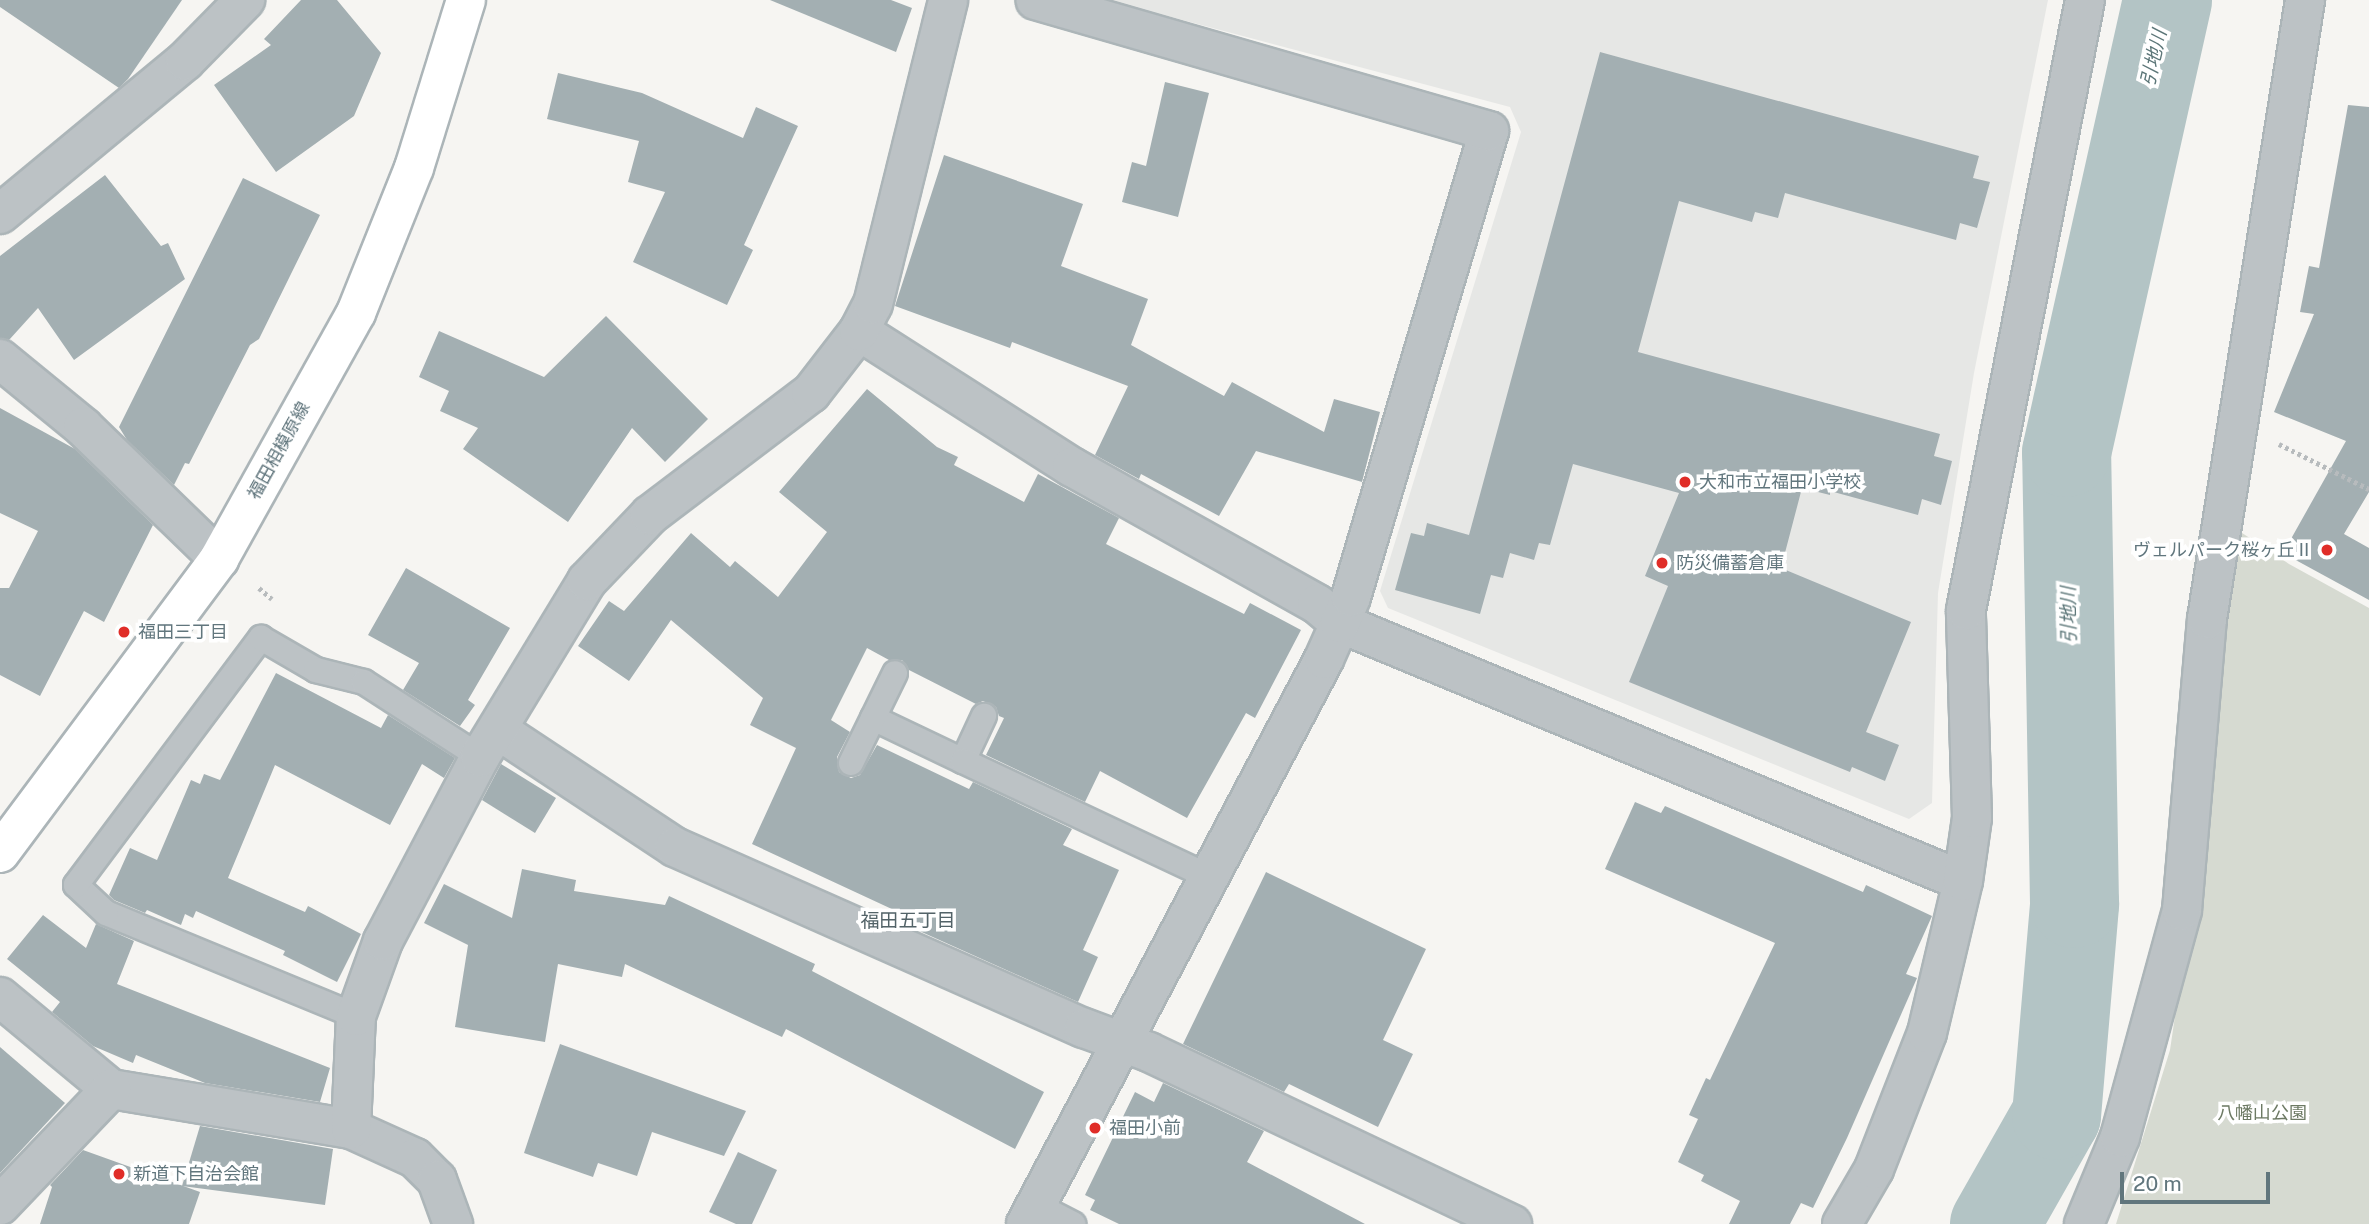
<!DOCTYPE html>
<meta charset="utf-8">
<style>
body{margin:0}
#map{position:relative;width:2369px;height:1224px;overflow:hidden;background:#f6f5f2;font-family:"Public Sans","Noto Sans JP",sans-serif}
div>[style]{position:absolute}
.built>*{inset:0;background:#e6e7e5}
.green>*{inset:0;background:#d6dad1}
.river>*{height:89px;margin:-44.5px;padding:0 44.5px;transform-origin:44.5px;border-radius:44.5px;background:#b3c4c5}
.building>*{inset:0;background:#a3afb2}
.path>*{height:4.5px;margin-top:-2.25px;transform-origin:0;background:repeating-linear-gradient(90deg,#b7bbbd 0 3.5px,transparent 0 7px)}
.roads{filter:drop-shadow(2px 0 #acb5b8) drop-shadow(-2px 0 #acb5b8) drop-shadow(0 2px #acb5b8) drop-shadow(0 -2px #acb5b8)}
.lane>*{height:24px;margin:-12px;padding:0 12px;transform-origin:12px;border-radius:12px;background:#bcc2c5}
.street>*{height:38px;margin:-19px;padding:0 19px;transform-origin:19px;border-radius:19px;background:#bcc2c5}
.secondary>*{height:38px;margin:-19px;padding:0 19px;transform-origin:19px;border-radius:19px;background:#fff}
.dots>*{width:19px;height:19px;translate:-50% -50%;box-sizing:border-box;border:4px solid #fff;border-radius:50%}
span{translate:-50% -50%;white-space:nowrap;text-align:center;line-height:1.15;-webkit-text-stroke:7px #fff;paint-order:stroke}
.street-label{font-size:18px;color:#61767d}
.poi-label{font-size:18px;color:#61767d}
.left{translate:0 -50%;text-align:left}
.right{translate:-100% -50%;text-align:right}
.park-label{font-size:18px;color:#6d7a64}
.water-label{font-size:19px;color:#5c7678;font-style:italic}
.neighbourhood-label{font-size:19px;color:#536368}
.scale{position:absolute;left:2120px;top:1172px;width:150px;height:32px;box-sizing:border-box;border:4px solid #61767d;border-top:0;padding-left:9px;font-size:21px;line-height:24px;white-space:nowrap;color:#61767d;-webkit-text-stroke:5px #fff;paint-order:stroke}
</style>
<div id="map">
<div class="built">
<div style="clip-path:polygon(1107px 0,2048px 0,1974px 373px,1938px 593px,1932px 803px,1909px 819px,1388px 608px,1380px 591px,1521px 132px,1510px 107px)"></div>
</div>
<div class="green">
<div style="clip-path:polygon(2236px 529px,2289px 564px,2369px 608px,2369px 1224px,2116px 1224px,2170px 1050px,2195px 881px)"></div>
</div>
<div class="river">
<div style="left:1994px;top:1224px;width:125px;rotate:-60.4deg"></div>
<div style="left:2056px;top:1115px;width:213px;rotate:-85.1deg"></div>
<div style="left:2074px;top:903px;width:451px;rotate:-91deg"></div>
<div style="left:2066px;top:452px;width:463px;rotate:-77.4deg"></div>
</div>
<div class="building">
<div style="clip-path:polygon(0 0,182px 0,128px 79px,119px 88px,0 7px)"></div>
<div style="clip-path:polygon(301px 0,337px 0,381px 53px,354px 116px,276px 172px,214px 85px,271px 45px,264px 39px)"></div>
<div style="clip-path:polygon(770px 0,891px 0,912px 8px,896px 52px)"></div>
<div style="clip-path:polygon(1600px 52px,1979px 156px,1973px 178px,1990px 182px,1977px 228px,1960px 223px,1956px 240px,1785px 193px,1778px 218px,1755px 212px,1752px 222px,1679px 201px,1638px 352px,1940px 434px,1934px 456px,1952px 461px,1941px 505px,1922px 499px,1918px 515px,1830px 491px,1830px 495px,1802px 488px,1781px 568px,1911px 622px,1866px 732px,1899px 745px,1885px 781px,1852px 767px,1850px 772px,1629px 682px,1668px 586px,1645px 576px,1679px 493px,1573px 464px,1550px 545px,1539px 543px,1534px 560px,1510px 553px,1503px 578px,1491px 575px,1480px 614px,1395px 590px,1411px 533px,1424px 536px,1427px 523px,1469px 535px)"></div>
<div style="clip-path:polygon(558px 73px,642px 93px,743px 138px,756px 107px,798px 126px,744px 245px,753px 250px,727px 305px,633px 262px,665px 192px,628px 182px,639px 141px,547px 119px)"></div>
<div style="clip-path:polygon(1165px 82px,1209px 93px,1178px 217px,1122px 202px,1132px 162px,1146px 166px)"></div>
<div style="clip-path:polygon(2348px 105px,2369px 107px,2369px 492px,2344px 534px,2369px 548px,2369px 600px,2283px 553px,2346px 441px,2274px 412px,2314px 314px,2300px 312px,2309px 266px,2319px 268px)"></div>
<div style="clip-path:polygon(944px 155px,1083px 204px,1061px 266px,1148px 299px,1131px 345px,1224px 396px,1232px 382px,1324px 432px,1334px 399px,1380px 412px,1362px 482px,1256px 451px,1219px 516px,1141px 474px,1139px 479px,1095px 455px,1128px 386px,1012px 342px,1010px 348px,895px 306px)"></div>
<div style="clip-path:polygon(105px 175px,161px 246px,168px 243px,185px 279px,74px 360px,38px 308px,9px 340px,0 338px,0 256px)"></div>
<div style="clip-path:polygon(243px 178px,320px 215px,259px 339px,250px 345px,189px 464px,185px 463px,174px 485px,127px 440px,119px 427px)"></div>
<div style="clip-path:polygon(606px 316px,708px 419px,665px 462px,632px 428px,568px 522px,463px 449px,478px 428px,440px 411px,449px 391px,419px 377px,439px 331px,544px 377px)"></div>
<div style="clip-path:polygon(867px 389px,937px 447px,958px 457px,954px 465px,1024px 502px,1038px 474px,1119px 518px,1106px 544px,1244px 614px,1250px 603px,1301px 630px,1255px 718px,1246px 713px,1187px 818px,1100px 771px,1085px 802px,986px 755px,1004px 718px,999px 716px,996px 707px,983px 701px,976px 704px,909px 670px,902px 660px,889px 660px,867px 648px,831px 720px,850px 732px,837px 757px,839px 772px,851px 778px,860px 775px,877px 745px,969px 789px,973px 782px,1072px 829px,1063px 845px,1119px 870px,1083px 950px,1098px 957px,1078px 1002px,906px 925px,909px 917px,752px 844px,796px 748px,750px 725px,763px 698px,671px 620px,629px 681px,578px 646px,609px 601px,624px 611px,691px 533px,730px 567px,735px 561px,778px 597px,827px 532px,779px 492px)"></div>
<div style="clip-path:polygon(0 408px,75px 449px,153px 525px,104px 622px,84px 611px,40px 696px,0 675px,0 588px,9px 588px,38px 531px,0 513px)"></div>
<div style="clip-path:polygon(406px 568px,510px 628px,468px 700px,475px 705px,460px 726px,403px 690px,419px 663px,368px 635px)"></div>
<div style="clip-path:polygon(276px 673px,381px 728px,388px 715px,455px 758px,444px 778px,422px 764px,390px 825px,275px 765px,228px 878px,305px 912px,308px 906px,361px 934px,337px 982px,283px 955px,285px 951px,196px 911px,193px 918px,185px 914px,181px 925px,147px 910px,145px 913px,114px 900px,109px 895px,130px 848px,157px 860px,191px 780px,200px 784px,204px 774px,220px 780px)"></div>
<div style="clip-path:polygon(501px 764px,556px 798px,535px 833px,482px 800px)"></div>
<div style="clip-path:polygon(1635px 802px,1661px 813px,1665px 806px,1863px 892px,1866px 885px,1932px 916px,1906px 974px,1917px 978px,1847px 1138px,1813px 1208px,1801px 1203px,1790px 1224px,1729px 1224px,1740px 1201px,1701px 1181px,1704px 1175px,1678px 1162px,1698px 1119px,1689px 1115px,1706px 1078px,1710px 1080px,1775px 943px,1605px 869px)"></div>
<div style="clip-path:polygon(522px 869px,576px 880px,574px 891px,665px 905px,669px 896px,815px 964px,812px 971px,1044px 1092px,1015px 1149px,786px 1029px,782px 1037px,625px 964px,622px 977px,558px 964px,545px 1042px,455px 1027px,468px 945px,424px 923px,444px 884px,512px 918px)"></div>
<div style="clip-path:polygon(1266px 872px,1426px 949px,1383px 1040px,1413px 1054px,1378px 1127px,1289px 1084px,1284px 1092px,1183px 1044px)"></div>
<div style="clip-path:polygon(43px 915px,86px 948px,96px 924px,134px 941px,117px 984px,330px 1068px,320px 1102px,205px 1083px,136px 1055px,133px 1063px,93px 1046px,52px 1012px,60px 1002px,7px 959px)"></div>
<div style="clip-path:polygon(560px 1044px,746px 1111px,724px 1156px,652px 1132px,637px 1176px,598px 1163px,593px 1177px,524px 1153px)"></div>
<div style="clip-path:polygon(0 1047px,65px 1103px,0 1173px)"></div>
<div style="clip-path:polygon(1163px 1083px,1264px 1131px,1247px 1162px,1365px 1224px,1119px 1224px,1090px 1210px,1095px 1200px,1085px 1195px,1135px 1092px,1154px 1102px)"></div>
<div style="clip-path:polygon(200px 1126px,333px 1149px,325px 1205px,182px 1186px)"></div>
<div style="clip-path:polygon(83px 1150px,200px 1192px,189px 1224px,40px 1224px,52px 1187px,50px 1185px)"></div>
<div style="clip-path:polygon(738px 1152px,777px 1170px,752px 1224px,736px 1224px,709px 1212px)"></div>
</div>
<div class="path">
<div style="left:2279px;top:444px;width:101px;rotate:26.6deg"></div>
<div style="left:259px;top:588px;width:17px;rotate:40deg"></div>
</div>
<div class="roads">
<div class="lane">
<div style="left:873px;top:718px;width:100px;rotate:25.5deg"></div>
<div style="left:963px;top:761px;width:50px;rotate:-65deg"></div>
<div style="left:963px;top:761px;width:272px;rotate:25.2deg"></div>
<div style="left:851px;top:763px;width:100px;rotate:-63.9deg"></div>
<div style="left:356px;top:1016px;width:270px;rotate:-157.6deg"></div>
<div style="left:106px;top:913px;width:41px;rotate:-137deg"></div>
<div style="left:76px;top:885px;width:309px;rotate:-53.2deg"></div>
<div style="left:261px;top:638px;width:64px;rotate:30.2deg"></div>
<div style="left:316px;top:670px;width:49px;rotate:14deg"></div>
<div style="left:364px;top:682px;width:138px;rotate:32.9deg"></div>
<div style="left:1036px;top:1205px;width:42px;rotate:27.2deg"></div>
</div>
<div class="street">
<div style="left:0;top:214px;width:240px;rotate:-39.6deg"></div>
<div style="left:185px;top:61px;width:86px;rotate:-45.5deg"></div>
<div style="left:859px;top:331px;width:253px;rotate:32.6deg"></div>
<div style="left:1072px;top:467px;width:281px;rotate:29.2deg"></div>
<div style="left:1317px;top:604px;width:30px;rotate:40deg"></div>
<div style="left:1340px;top:623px;width:674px;rotate:22.5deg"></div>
<div style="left:0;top:359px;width:107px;rotate:39.3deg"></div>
<div style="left:83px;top:427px;width:190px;rotate:44.1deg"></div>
<div style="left:498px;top:730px;width:212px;rotate:33.5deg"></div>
<div style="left:675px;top:847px;width:447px;rotate:23.9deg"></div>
<div style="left:1084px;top:1028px;width:69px;rotate:20.3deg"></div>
<div style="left:1149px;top:1052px;width:402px;rotate:25.4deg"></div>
<div style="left:0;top:997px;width:144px;rotate:39.7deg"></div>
<div style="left:111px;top:1089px;width:243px;rotate:9.5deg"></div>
<div style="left:351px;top:1129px;width:70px;rotate:24.4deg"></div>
<div style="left:415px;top:1158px;width:31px;rotate:45deg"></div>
<div style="left:437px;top:1180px;width:47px;rotate:70deg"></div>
<div style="left:351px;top:1129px;width:113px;rotate:-87.5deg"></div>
<div style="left:356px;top:1016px;width:80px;rotate:-70.2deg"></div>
<div style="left:383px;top:941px;width:208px;rotate:-62.2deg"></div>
<div style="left:480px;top:757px;width:206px;rotate:-58.7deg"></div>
<div style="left:587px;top:581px;width:91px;rotate:-46.3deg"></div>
<div style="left:650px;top:515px;width:202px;rotate:-37.2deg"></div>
<div style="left:811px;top:393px;width:78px;rotate:-52.3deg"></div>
<div style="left:859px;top:331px;width:30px;rotate:-63deg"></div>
<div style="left:873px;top:304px;width:313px;rotate:-76.1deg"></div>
<div style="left:0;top:1205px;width:161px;rotate:-46.3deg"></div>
<div style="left:1026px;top:1224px;width:639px;rotate:-62.19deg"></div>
<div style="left:1324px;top:659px;width:39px;rotate:-66deg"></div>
<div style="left:1340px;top:623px;width:28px;rotate:-67deg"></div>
<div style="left:1351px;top:597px;width:486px;rotate:-73.5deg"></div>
<div style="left:1489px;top:131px;width:472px;rotate:-163.9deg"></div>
<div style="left:1842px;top:1224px;width:64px;rotate:-59.8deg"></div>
<div style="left:1874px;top:1169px;width:146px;rotate:-68.7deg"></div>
<div style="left:1927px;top:1033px;width:156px;rotate:-76.7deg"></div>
<div style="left:1963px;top:881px;width:64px;rotate:-81.9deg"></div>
<div style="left:1972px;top:818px;width:208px;rotate:-91.7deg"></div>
<div style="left:1966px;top:610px;width:621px;rotate:-78.96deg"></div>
<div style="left:2084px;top:1224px;width:94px;rotate:-67.5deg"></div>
<div style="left:2120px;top:1137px;width:235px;rotate:-74.7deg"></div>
<div style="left:2182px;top:910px;width:292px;rotate:-85.1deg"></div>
<div style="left:2207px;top:619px;width:627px;rotate:-81deg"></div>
</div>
<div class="secondary">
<div style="left:0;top:853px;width:367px;rotate:-53.3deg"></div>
<div style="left:219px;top:559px;width:282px;rotate:-60.9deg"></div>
<div style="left:356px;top:313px;width:156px;rotate:-68.2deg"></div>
<div style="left:414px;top:168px;width:176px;rotate:-72.8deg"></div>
</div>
</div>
<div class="dots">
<div style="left:1685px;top:482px;background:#e02d28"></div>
<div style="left:2327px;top:550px;background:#e02d28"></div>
<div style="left:1662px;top:563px;background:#e02d28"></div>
<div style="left:124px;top:632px;background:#e02d28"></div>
<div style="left:1095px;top:1128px;background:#e02d28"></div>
<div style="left:119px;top:1174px;background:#e02d28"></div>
</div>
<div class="street-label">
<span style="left:279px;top:451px;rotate:-61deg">福田相模原線</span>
</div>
<div class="poi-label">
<span class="left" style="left:1699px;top:482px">大和市立福田小学校</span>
<span class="right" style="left:2313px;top:550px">ヴェルパーク桜ヶ丘Ⅱ</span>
<span class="left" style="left:1676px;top:563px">防災備蓄倉庫</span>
<span class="left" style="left:138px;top:632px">福田三丁目</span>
<span class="left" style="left:1109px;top:1128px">福田小前</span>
<span class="left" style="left:133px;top:1174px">新道下自治会館</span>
</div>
<div class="park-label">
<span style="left:2262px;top:1113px">八幡山公園</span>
</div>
<div class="water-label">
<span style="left:2154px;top:58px;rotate:-77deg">引地川</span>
<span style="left:2069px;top:615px;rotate:-91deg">引地川</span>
</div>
<div class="neighbourhood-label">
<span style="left:908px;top:921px">福田五丁目</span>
</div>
<div class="scale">20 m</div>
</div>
